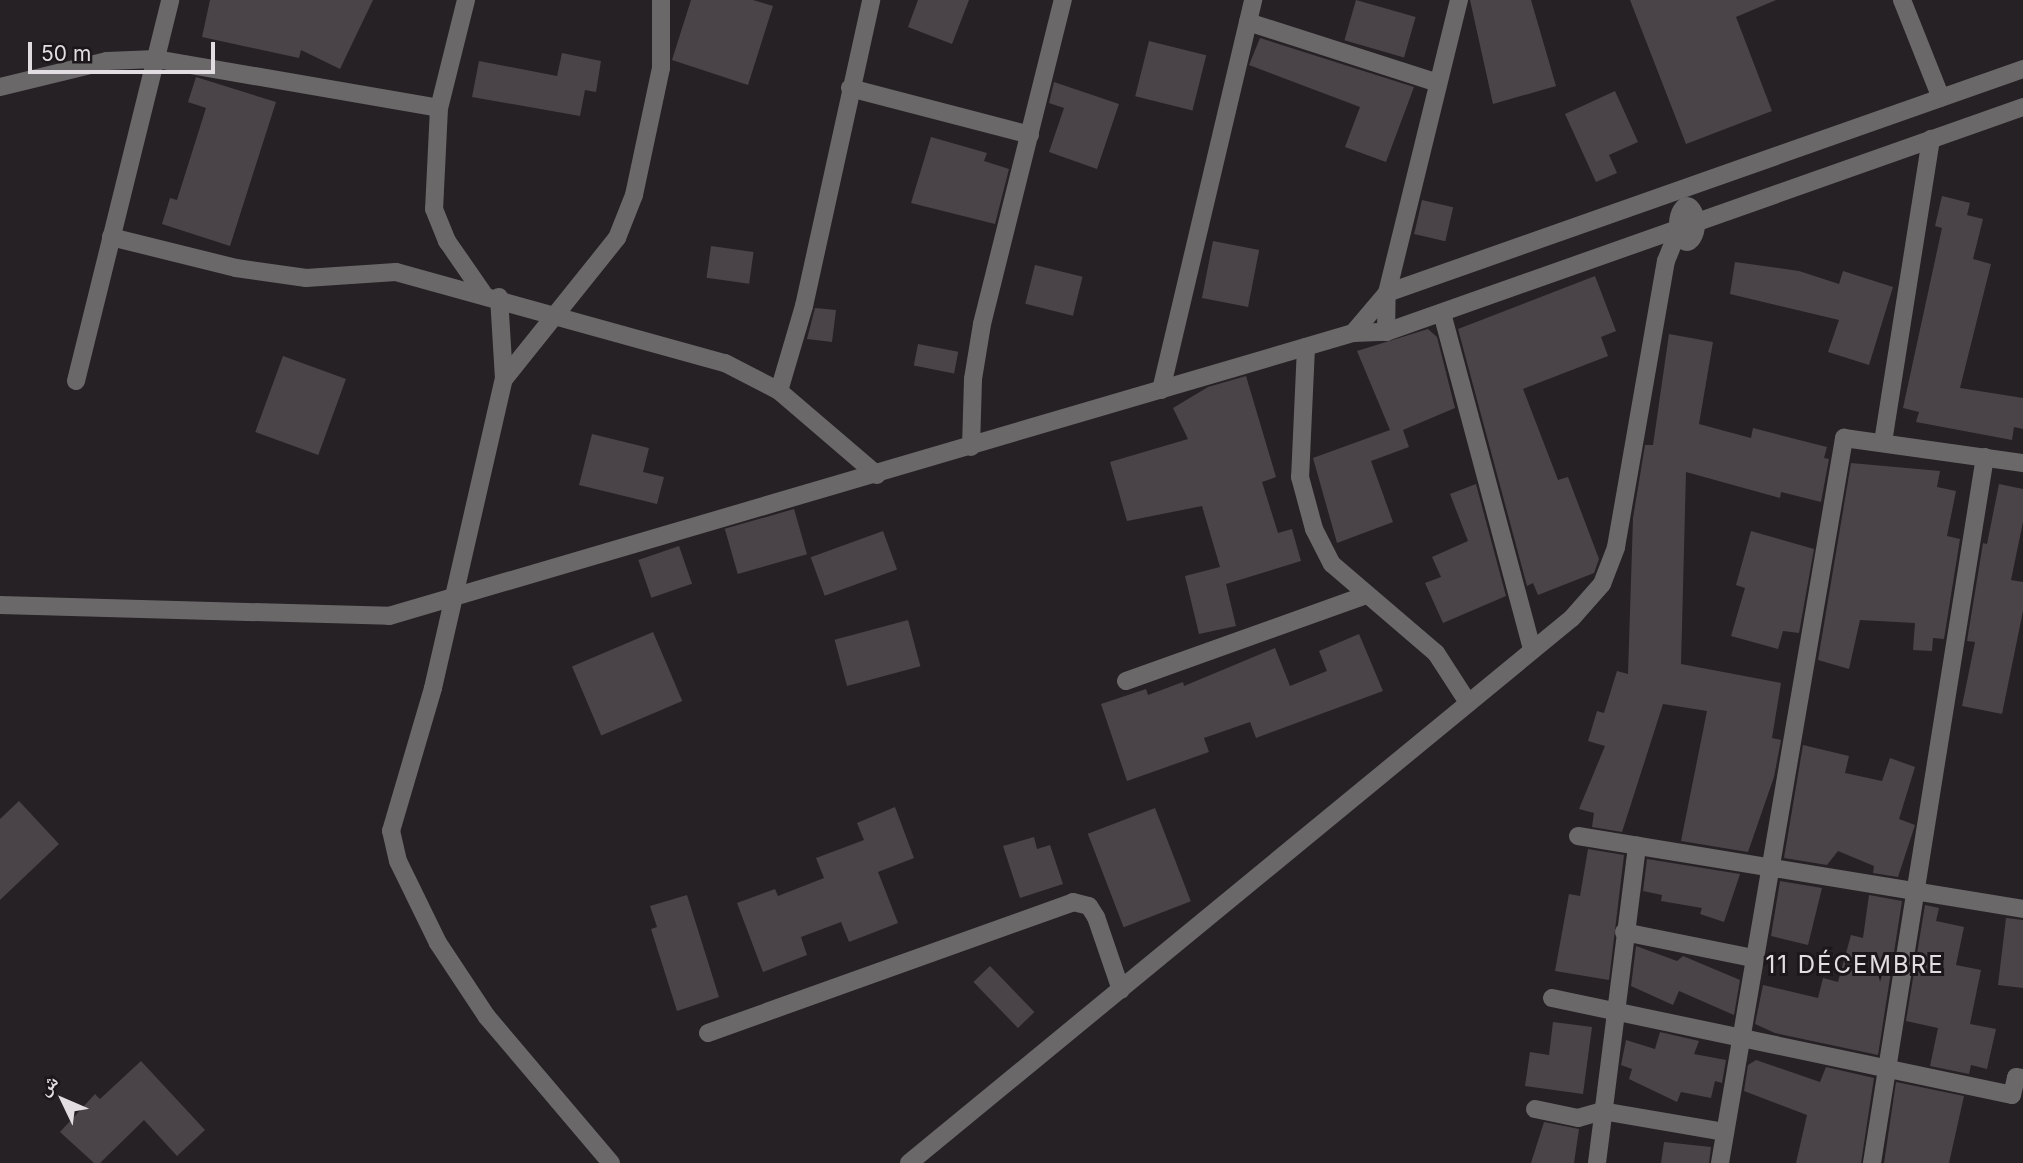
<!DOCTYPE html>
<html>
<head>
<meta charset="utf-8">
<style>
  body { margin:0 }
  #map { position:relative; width:2023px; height:1163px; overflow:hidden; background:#262124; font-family:Inter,"Noto Naskh Arabic",sans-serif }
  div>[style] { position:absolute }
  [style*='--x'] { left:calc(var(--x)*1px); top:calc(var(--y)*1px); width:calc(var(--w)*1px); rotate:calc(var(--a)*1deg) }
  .building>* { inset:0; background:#4a4448; transform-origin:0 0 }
  .minor>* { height:18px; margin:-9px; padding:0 9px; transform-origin:9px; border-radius:9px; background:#6b686a }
  .minor>.ring { margin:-9px; padding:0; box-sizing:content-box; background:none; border:18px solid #6b686a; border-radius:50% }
  span { translate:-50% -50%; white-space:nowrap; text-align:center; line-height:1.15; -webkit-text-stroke:6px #1c171a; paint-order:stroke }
  .neighbourhood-label { font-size:24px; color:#e1dde0; letter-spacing:2px }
  .north { position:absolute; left:28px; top:1065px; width:70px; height:70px; -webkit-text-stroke:5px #1c171a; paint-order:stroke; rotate:314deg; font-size:19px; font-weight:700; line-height:28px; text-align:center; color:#e1dde0 }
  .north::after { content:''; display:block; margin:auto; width:24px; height:32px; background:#e1dde0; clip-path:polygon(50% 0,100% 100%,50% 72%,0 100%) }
  .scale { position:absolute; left:28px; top:42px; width:187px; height:32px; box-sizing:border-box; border:4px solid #e1dde0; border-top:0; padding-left:9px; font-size:21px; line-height:24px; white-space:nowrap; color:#e1dde0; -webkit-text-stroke:5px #1c171a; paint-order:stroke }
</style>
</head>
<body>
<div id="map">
  <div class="building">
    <div style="clip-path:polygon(210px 0,373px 0,340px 69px,301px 50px,299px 58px,202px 37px)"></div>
    <div style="clip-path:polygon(691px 0,753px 0,773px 6px,748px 85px,672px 60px)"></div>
    <div style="clip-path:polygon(918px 0,969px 0,952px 44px,908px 27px)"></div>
    <div style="left:1356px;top:0;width:62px;height:42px;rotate:16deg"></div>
    <div style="clip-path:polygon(1470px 0,1531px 0,1556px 86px,1493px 104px)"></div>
    <div style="clip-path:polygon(1630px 0,1776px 0,1736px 17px,1772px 111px,1686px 144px)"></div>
    <div style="clip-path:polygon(1260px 38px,1414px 87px,1386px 162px,1345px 147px,1360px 107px,1249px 65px)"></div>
    <div style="left:1149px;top:41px;width:59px;height:57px;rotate:14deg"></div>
    <div style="clip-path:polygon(562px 53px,601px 61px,596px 92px,585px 90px,580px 116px,472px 97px,479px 61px,557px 76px)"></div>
    <div style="clip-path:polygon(196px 77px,276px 102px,230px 246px,162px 224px,170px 198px,177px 200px,206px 108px,188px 102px)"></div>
    <div style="clip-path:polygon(1054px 82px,1119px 104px,1097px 169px,1049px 152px,1064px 108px,1049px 103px)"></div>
    <div style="clip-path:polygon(1615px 91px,1638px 142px,1609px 155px,1617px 173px,1596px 182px,1565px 114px)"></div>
    <div style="clip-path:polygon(931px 137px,987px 153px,984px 161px,1009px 169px,995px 224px,911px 203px)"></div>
    <div style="clip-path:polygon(1942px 196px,1970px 203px,1967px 215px,1983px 219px,1973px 259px,1991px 264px,1960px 388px,2023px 398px,2023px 429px,2014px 427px,2012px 440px,1916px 422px,1919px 412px,1903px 408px,1942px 228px,1935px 226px)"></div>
    <div style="left:1422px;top:200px;width:32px;height:35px;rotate:13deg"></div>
    <div style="left:1213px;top:241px;width:47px;height:58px;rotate:11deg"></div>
    <div style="left:711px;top:246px;width:43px;height:32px;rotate:8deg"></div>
    <div style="clip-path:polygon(1735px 262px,1799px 271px,1839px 284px,1843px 271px,1893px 287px,1869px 365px,1828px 352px,1839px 320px,1730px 294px)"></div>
    <div style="left:1035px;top:265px;width:49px;height:40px;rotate:14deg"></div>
    <div style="clip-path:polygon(1595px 276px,1616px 331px,1601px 337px,1608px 356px,1523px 389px,1558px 480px,1568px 477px,1599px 559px,1594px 573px,1538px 595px,1533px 583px,1527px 586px,1458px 329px)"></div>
    <div style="clip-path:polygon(815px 308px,836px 310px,832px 342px,807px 339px)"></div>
    <div style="clip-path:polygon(1428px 329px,1437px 337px,1455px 408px,1403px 430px,1409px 447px,1371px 461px,1393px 522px,1337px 543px,1313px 458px,1390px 430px,1357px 351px)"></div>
    <div style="clip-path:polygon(1669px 334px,1713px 342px,1699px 424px,1751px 438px,1753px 428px,1807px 442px,1827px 447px,1824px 458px,1829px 459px,1821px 502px,1781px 492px,1780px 498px,1686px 472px,1681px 664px,1781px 683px,1772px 738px,1781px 740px,1774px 777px,1748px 852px,1681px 841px,1707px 711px,1663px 704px,1622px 832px,1592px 827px,1594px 813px,1579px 809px,1605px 746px,1588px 741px,1597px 711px,1604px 713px,1617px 671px,1628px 674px,1633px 518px,1645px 445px,1653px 445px)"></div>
    <div style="left:918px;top:344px;width:41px;height:22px;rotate:11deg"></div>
    <div style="left:283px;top:356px;width:67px;height:81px;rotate:20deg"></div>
    <div style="clip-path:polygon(1246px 376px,1276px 477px,1262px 482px,1278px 533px,1292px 529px,1301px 561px,1226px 584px,1236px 626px,1199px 634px,1185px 576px,1220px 567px,1202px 506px,1127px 521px,1110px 462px,1188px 439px,1173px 408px,1208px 387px)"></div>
    <div style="clip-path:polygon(592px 434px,649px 448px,643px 472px,664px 477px,657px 504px,579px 485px)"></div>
    <div style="clip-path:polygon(1851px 463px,1940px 471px,1937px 487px,1956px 491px,1947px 536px,1960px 539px,1944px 639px,1933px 638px,1932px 651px,1913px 650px,1915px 623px,1860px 620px,1849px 669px,1818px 660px)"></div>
    <div style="clip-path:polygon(1476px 484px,1506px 596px,1443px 623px,1425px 583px,1441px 577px,1432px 557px,1468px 541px,1450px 494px)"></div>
    <div style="clip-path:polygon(1999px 484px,2023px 489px,2023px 522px,2011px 580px,2023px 582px,2023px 611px,2002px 714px,1962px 706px,1975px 642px,1967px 641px,1983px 543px,1987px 544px)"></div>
    <div style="left:794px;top:509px;width:47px;height:72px;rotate:74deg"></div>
    <div style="left:883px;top:531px;width:41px;height:77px;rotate:70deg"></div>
    <div style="clip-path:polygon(1751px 531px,1814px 549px,1799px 633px,1783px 631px,1778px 649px,1731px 636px,1745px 588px,1736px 585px)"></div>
    <div style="left:679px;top:546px;width:40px;height:43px;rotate:71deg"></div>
    <div style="left:908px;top:620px;width:48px;height:76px;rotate:75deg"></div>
    <div style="left:653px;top:632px;width:75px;height:88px;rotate:67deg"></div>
    <div style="clip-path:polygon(1359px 634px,1383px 691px,1256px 738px,1250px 722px,1204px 738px,1209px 752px,1127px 781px,1101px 704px,1146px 689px,1148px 695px,1183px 682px,1184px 686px,1275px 648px,1290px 686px,1327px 671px,1319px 651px)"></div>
    <div style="clip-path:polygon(1803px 745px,1849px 756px,1845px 773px,1882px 781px,1890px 758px,1915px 767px,1899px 819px,1915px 825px,1898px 877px,1873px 873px,1874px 866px,1838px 851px,1827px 865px,1784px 858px)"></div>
    <div style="clip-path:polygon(19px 801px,59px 844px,0 900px,0 819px)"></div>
    <div style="clip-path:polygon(895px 807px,914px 858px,878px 872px,898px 923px,849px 942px,841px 922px,801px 937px,807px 955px,763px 972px,737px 903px,775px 889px,778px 896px,824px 878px,816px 858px,864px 840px,857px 823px)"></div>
    <div style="left:1155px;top:808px;width:100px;height:72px;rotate:69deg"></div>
    <div style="clip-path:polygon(1034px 837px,1037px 849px,1050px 845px,1063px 884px,1020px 898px,1003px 846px)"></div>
    <div style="clip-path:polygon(1588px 849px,1624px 855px,1609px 980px,1555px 971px,1569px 894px,1580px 896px)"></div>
    <div style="clip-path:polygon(1647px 859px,1740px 874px,1724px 922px,1700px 914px,1702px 908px,1661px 901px,1662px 895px,1643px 891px)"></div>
    <div style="clip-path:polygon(1780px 881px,1822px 888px,1808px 945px,1771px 936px)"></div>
    <div style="clip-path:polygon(687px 895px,719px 997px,677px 1011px,651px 929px,657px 927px,650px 906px)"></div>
    <div style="clip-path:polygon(1869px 895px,1902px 901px,1878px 1055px,1775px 1033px,1755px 1024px,1763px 985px,1818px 998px,1823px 978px,1838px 982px,1851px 935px,1863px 938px)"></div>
    <div style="clip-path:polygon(1925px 905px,1939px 908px,1936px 921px,1964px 927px,1956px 965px,1981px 970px,1970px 1024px,1996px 1029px,1987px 1069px,1971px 1065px,1969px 1074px,1930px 1066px,1938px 1028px,1906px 1021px)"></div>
    <div style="clip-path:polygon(2006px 918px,2023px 920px,2023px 988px,1998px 985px)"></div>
    <div style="clip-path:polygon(1636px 946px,1677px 961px,1683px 956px,1740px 980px,1734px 1015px,1679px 991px,1673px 1005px,1631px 986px)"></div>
    <div style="left:990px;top:966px;width:64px;height:23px;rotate:46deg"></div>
    <div style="clip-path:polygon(1553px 1022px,1592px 1027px,1583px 1094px,1525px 1086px,1530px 1052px,1549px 1055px)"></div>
    <div style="clip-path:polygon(1660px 1032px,1699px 1041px,1694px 1054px,1726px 1060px,1722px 1083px,1715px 1081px,1711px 1098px,1681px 1092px,1677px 1102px,1629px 1079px,1632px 1069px,1621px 1065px,1626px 1040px,1655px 1049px)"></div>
    <div style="clip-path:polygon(1756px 1060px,1820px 1082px,1826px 1067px,1874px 1078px,1861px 1163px,1796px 1163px,1807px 1115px,1744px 1091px,1748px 1065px)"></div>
    <div style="clip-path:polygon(141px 1061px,205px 1130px,177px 1156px,144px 1120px,100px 1163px,94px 1163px,60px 1132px,95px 1094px,100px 1099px)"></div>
    <div style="clip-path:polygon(1896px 1082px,1964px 1096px,1949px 1163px,1884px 1163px)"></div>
    <div style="clip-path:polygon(1544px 1122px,1579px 1129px,1574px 1163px,1531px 1163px)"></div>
    <div style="clip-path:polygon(1664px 1142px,1711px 1147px,1709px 1163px,1661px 1163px)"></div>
  </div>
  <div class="minor">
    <div style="--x:466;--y:0;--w:111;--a:104"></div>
    <div style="--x:439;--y:108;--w:101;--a:92.8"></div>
    <div style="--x:434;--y:209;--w:35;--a:68"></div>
    <div style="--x:447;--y:241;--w:63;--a:55.3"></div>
    <div style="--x:1902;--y:0;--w:105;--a:68.3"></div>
    <div style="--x:1248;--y:22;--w:196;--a:17.8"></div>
    <div style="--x:0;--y:87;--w:110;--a:-13.7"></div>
    <div style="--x:107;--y:61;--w:49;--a:-2.3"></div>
    <div style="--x:156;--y:59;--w:287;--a:9.8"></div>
    <div style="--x:850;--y:88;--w:186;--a:14.6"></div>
    <div class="ring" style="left:1678px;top:206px;width:-6px;height:-6px"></div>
    <div style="--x:111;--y:237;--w:129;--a:13.9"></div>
    <div style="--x:236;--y:268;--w:71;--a:8.1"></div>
    <div style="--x:306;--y:278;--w:90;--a:-3.8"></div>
    <div style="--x:396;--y:272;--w:341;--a:15.5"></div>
    <div style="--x:725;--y:363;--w:61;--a:27.4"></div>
    <div style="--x:779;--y:391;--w:129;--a:40.6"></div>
    <div style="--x:499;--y:297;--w:82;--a:86.5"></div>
    <div style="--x:1442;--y:313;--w:349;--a:75"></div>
    <div style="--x:1386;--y:332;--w:39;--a:-89"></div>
    <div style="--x:1387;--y:293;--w:302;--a:-76.2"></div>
    <div style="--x:1353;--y:333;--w:52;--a:-49.6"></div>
    <div style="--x:1387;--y:293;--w:674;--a:-19.4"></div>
    <div style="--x:1306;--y:347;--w:130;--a:92.6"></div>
    <div style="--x:1300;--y:477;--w:54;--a:74.9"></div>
    <div style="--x:1314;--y:529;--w:39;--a:63"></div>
    <div style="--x:1332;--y:564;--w:137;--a:40.6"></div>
    <div style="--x:1436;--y:653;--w:57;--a:57.1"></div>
    <div style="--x:76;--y:381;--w:392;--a:-76.1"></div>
    <div style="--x:1161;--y:390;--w:401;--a:-76.7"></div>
    <div style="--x:779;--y:391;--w:89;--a:-73.6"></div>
    <div style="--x:804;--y:306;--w:313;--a:-77.6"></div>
    <div style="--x:1883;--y:442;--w:307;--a:-81"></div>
    <div style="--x:971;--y:447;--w:68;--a:-88.3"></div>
    <div style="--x:973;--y:379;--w:56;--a:-80.7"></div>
    <div style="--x:982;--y:324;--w:334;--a:-76"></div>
    <div style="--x:0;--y:605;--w:389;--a:1.6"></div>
    <div style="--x:389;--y:616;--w:1005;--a:-16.36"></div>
    <div style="--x:1353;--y:333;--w:33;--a:-2"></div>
    <div style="--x:1386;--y:332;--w:676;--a:-19.45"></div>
    <div style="--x:1126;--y:681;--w:253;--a:-19.7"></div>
    <div style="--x:1578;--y:836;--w:451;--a:9.3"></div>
    <div style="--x:1624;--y:932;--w:132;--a:11.4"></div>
    <div style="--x:1552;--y:998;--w:470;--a:11.9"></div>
    <div style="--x:2012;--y:1095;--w:18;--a:-77"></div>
    <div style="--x:2016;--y:1077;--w:7;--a:8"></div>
    <div style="--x:708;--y:1033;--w:388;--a:-19.7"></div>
    <div style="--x:1073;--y:902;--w:16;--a:14"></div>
    <div style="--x:1089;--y:906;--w:13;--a:58"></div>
    <div style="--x:1096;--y:917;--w:77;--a:71.1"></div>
    <div style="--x:1535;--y:1109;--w:44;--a:11.8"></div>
    <div style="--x:1578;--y:1118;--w:25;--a:-16"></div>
    <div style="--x:1602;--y:1111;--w:125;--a:9.7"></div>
    <div style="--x:611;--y:1163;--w:192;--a:-130.3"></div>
    <div style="--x:487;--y:1017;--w:89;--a:-123.5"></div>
    <div style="--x:438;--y:943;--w:91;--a:-116"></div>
    <div style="--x:398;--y:861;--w:31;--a:-103"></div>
    <div style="--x:391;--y:831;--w:149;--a:-73.6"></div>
    <div style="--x:433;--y:688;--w:317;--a:-77.1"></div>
    <div style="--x:504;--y:379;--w:181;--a:-51.3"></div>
    <div style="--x:617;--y:238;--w:46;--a:-68.4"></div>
    <div style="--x:634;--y:195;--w:130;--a:-78"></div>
    <div style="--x:661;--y:68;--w:68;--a:-90"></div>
    <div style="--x:909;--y:1163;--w:858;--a:-39.42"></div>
    <div style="--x:1572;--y:618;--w:45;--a:-48.6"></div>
    <div style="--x:1602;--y:584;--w:40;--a:-69"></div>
    <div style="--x:1616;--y:547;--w:290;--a:-80.1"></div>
    <div style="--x:1666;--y:261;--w:35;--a:-68"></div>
    <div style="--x:1597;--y:1163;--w:320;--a:-82.8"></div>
    <div style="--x:1720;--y:1163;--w:736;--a:-80.29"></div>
    <div style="--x:1844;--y:438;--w:181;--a:8"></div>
    <div style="--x:1872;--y:1163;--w:715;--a:-80.91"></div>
  </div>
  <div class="neighbourhood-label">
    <span style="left:1855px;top:965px">11 DÉCEMBRE</span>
  </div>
  <div class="north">ش</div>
  <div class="scale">50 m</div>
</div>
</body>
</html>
